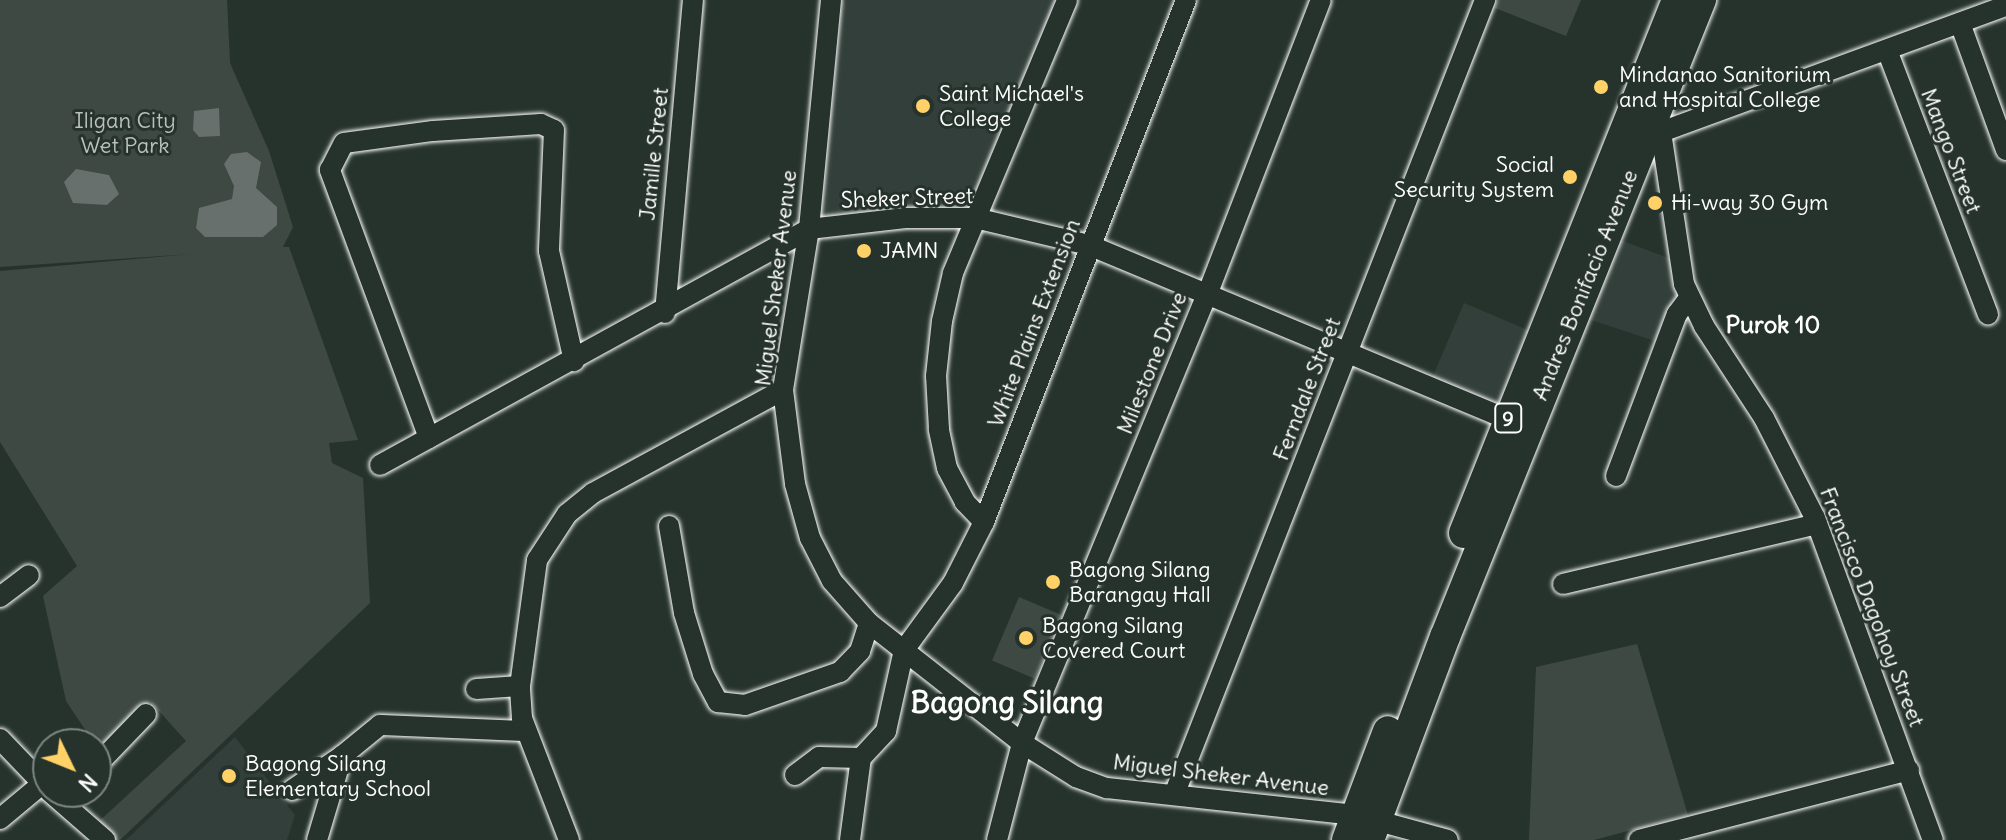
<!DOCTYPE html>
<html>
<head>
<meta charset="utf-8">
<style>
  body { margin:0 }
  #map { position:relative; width:2006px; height:840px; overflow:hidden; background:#26332d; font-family:Delius,sans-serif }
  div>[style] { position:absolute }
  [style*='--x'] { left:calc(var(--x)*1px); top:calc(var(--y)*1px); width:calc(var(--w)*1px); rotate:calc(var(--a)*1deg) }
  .built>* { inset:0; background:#333f3a; transform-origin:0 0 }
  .green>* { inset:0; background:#3e4944; transform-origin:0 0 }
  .water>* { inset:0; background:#67706c }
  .roads { filter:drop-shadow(0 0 2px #fff) drop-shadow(0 0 2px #fff) }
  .minor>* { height:20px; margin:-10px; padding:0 10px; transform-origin:10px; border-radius:10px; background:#26332d }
  .highway>* { height:30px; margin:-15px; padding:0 15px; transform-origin:15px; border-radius:15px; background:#26332d }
  .dots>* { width:22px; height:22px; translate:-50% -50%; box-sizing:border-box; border:4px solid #26332d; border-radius:50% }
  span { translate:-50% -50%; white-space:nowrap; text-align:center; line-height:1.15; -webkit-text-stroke:6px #26332d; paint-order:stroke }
  .shield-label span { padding:2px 6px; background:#26332d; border:2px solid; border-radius:6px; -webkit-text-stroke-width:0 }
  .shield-label { font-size:20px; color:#fff; font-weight:700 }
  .poi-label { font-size:22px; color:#fff }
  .left { translate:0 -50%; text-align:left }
  .right { translate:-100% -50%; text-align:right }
  .park-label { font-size:22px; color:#bbbfbe }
  .street-label { font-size:22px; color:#fff }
  .neighbourhood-label { font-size:24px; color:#fff; font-weight:700 }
  .district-label { font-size:30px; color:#fff; font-weight:700 }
  .north { position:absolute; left:32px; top:728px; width:80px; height:80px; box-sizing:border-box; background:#26332d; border:2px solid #7d8581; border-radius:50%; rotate:133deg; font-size:22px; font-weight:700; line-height:32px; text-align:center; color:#fff }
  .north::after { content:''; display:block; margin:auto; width:28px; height:36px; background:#ffd166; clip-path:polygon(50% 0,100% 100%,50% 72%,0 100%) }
</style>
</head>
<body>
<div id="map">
  <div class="built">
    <div style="clip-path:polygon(843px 0,1058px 0,970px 212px,820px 219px)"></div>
    <div style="clip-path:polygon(1615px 238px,1671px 259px,1682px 295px,1664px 344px,1585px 318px)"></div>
    <div style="left:1464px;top:303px;width:75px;height:85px;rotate:23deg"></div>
    <div style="clip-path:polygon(235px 737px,295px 815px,287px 840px,126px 840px)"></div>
  </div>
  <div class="green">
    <div style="clip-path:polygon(0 0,227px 0,230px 63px,269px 151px,293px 227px,283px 247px,289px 247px,358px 440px,329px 443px,332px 463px,363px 478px,370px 603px,120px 840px,109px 840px,94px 826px,186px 741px,150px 701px,100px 752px,66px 701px,43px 596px,77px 566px,0 442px,0 271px,191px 254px,0 267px)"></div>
    <div style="clip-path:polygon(1498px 0,1581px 0,1566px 36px,1495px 8px)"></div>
    <div style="left:1019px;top:597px;width:46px;height:69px;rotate:23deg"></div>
    <div style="clip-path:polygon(1637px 644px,1688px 815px,1594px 840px,1529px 840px,1536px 667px)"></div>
  </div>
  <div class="water">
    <div style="clip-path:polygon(219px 108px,220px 136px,199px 137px,193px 130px,194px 111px)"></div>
    <div style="clip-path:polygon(247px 152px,261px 162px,256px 188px,277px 207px,277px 225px,263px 237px,205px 237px,196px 228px,199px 208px,232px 199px,234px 186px,224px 164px,231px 154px)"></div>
    <div style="clip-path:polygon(76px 169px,109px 175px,119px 194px,107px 205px,73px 203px,64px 182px)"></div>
  </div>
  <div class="roads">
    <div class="minor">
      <div style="--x:831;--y:0;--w:230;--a:95.5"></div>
      <div style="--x:809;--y:229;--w:163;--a:99.2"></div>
      <div style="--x:783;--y:390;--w:95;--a:82.7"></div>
      <div style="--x:795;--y:484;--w:56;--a:74.5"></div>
      <div style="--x:810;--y:538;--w:48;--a:62.9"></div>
      <div style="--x:832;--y:581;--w:56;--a:48.6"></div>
      <div style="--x:869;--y:623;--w:194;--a:38.1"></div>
      <div style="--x:1022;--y:743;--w:64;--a:32.2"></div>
      <div style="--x:1076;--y:777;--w:33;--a:20"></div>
      <div style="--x:1107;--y:788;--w:250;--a:6.2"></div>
      <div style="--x:1356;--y:815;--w:95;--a:15.2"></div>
      <div style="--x:1960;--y:23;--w:135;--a:70.1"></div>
      <div style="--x:1887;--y:50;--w:283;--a:69.1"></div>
      <div style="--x:1650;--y:126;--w:13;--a:29"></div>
      <div style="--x:1661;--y:132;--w:367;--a:-20.1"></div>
      <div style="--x:1661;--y:132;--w:154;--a:81.4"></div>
      <div style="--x:1684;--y:284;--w:47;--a:64.5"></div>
      <div style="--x:1704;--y:326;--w:110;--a:56.9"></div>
      <div style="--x:1764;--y:418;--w:112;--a:63"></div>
      <div style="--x:1815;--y:518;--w:343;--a:69.9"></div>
      <div style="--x:665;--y:313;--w:314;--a:-84.9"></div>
      <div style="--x:429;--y:438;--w:286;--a:-110.3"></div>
      <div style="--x:330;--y:170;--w:30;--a:-63"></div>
      <div style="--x:344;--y:143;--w:90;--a:-7.7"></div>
      <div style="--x:433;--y:131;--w:108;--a:-3.7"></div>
      <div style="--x:541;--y:124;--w:14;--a:25"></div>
      <div style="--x:554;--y:130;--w:121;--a:92.4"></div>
      <div style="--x:549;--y:251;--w:113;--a:77.2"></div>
      <div style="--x:380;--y:465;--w:490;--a:-28.8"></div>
      <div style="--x:809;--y:229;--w:97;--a:-6.5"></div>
      <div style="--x:905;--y:218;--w:70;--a:0"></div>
      <div style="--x:975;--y:218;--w:117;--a:13.3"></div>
      <div style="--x:1089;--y:245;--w:453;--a:22.6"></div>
      <div style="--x:1616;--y:476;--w:173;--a:-69.4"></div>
      <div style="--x:1677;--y:314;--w:21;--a:-53"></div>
      <div style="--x:984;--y:522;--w:28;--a:-134"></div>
      <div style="--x:965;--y:502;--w:38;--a:-118"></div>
      <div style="--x:947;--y:468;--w:40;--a:-102"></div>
      <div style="--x:939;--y:429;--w:53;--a:-93.2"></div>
      <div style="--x:936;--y:376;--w:55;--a:-83.8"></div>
      <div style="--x:942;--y:321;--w:49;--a:-77.1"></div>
      <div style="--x:953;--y:273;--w:296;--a:-67.3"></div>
      <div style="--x:669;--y:526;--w:88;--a:80.2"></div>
      <div style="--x:684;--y:613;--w:64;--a:72.7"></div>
      <div style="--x:703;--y:674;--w:32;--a:62"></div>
      <div style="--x:718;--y:702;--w:27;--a:6"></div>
      <div style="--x:745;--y:705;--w:101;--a:-19.2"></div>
      <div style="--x:840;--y:672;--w:29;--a:-46"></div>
      <div style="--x:860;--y:651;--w:29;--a:-72"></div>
      <div style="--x:1563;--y:584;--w:261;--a:-13.3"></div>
      <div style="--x:0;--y:597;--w:36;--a:-37"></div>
      <div style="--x:476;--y:689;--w:44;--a:-3.9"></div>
      <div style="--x:0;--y:739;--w:69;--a:46.2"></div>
      <div style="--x:96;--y:766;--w:72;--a:-46.1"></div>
      <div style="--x:795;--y:775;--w:30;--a:-37"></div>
      <div style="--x:819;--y:757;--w:42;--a:1.4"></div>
      <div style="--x:861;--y:758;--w:37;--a:-47"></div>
      <div style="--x:886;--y:731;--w:83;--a:-77.5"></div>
      <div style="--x:904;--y:650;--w:83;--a:-53.8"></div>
      <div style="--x:953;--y:583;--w:68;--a:-63.1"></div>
      <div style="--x:984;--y:522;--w:560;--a:-68.84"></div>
      <div style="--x:292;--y:790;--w:60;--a:-34.2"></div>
      <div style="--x:50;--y:792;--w:73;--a:41.1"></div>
      <div style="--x:1174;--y:795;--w:854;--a:-68.63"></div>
      <div style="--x:0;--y:819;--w:55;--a:-39.8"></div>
      <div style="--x:317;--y:840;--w:88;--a:-73.4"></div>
      <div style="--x:342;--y:756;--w:49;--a:-39.2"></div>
      <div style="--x:380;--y:725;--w:145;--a:2.4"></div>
      <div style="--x:569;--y:840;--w:131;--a:-111.1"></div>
      <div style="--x:522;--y:718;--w:32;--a:-94"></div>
      <div style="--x:520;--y:686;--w:127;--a:-82.3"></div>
      <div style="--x:537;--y:560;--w:55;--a:-56.9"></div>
      <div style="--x:567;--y:514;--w:33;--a:-39"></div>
      <div style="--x:593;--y:493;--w:216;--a:-28.5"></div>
      <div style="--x:850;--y:840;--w:83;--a:-82.4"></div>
      <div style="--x:997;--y:840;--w:100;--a:-75.5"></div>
      <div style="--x:1022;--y:743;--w:485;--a:-67.6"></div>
      <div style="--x:1207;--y:295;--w:316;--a:-68.9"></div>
      <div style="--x:1639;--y:840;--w:279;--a:-14.5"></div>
    </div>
    <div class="highway">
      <div style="--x:1464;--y:533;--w:574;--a:-68.22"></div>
      <div style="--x:1347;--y:840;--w:116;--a:-69.4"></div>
      <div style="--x:1369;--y:840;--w:217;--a:-69.5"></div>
      <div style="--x:1445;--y:637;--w:687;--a:-68.11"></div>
    </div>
  </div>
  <div class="dots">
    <div style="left:1601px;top:87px;background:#ffd166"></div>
    <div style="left:923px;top:106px;background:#ffd166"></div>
    <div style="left:1570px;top:177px;background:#ffd166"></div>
    <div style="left:1655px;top:203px;background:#ffd166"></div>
    <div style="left:864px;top:251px;background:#ffd166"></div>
    <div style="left:1053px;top:582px;background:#ffd166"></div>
    <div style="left:1026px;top:638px;background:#ffd166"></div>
    <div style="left:229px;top:776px;background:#ffd166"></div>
  </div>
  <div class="shield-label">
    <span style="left:1508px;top:418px">9</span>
  </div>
  <div class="poi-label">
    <span class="left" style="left:1619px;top:87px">Mindanao Sanitorium<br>and Hospital College</span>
    <span class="left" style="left:939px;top:106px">Saint Michael's<br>College</span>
    <span class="right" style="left:1554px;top:177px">Social<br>Security System</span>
    <span class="left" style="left:1671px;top:203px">Hi-way 30 Gym</span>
    <span class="left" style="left:880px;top:251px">JAMN</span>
    <span class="left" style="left:1069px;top:582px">Bagong Silang<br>Barangay Hall</span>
    <span class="left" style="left:1042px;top:638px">Bagong Silang<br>Covered Court</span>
    <span class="left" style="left:245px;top:776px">Bagong Silang<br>Elementary School</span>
  </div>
  <div class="park-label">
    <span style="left:125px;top:133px">Iligan City<br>Wet Park</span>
  </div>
  <div class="street-label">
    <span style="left:1951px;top:151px;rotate:69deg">Mango Street</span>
    <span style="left:654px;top:154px;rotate:-84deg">Jamille Street</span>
    <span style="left:907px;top:198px;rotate:-2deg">Sheker Street</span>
    <span style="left:776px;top:278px;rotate:-83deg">Miguel Sheker Avenue</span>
    <span style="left:1585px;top:285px;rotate:-68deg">Andres Bonifacio Avenue</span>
    <span style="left:1034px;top:323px;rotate:-69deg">White Plains Extension</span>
    <span style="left:1152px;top:363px;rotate:-68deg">Milestone Drive</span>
    <span style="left:1307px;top:389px;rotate:-69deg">Ferndale Street</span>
    <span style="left:1872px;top:607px;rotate:69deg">Francisco Dagohoy Street</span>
    <span style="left:1221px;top:775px;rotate:7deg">Miguel Sheker Avenue</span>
  </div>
  <div class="neighbourhood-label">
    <span style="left:1773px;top:325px">Purok 10</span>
  </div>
  <div class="district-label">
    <span style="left:1007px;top:702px">Bagong Silang</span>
  </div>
  <div class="north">N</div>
</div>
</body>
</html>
